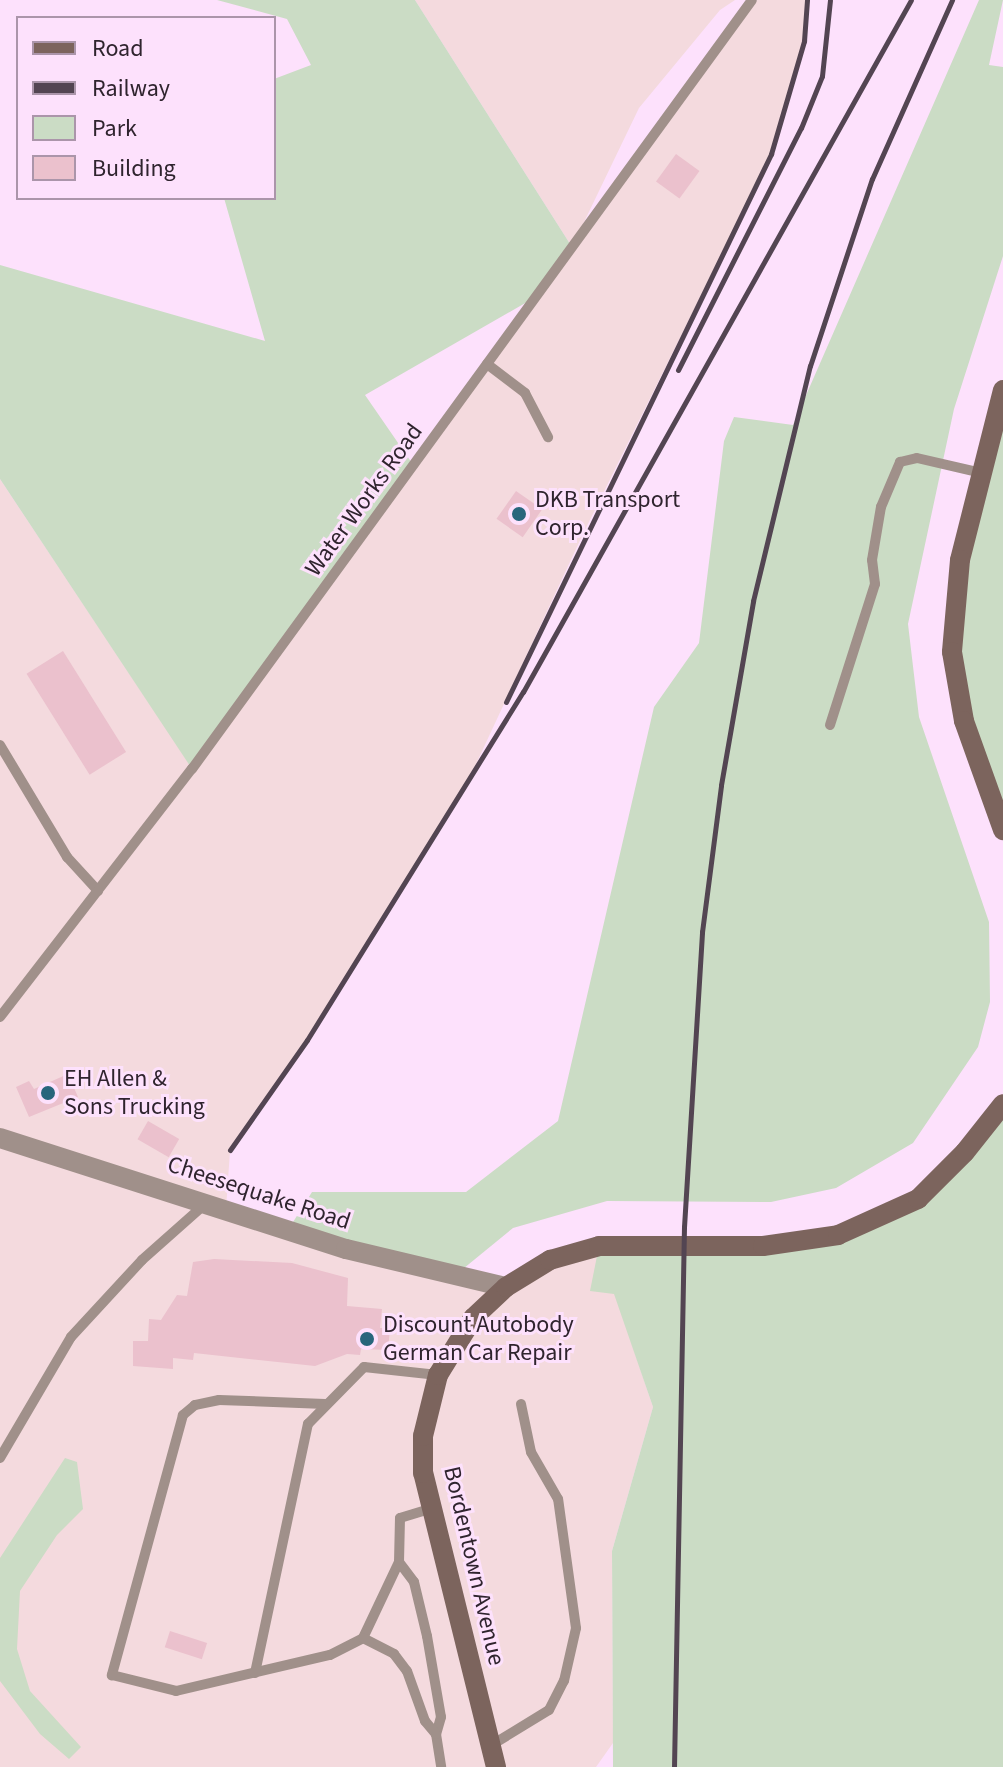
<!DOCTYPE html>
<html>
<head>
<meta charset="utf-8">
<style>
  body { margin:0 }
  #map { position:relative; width:1003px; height:1767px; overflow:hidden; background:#fde1fc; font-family:"Source Sans 3",sans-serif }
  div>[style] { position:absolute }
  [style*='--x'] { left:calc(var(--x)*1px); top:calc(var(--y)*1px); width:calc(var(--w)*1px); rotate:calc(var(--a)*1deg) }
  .industrial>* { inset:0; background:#f4dade }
  .green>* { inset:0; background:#cbdcc5 }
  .building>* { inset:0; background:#ebc1cd; transform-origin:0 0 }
  .lane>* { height:10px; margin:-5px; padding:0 5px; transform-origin:5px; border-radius:5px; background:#a0908a }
  .street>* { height:20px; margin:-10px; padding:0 10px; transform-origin:10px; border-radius:10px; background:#a0908a }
  .secondary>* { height:20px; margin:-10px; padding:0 10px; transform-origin:10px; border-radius:10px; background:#7c645d }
  .rail>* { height:5px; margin:-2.5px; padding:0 2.5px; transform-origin:2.5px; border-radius:2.5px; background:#534552 }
  .dots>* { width:22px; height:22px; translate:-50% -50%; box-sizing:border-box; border:4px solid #fde1fc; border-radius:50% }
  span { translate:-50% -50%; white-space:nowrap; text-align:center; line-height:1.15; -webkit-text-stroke:6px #fde1fc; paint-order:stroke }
  .street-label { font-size:24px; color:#2f242e }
  .poi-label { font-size:24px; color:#2f242e }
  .left { translate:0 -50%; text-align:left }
  .legend { position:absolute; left:16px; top:16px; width:260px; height:184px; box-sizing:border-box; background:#fde1fc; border:2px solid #ab95aa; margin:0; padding:10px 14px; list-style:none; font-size:24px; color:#2f242e }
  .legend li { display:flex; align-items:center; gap:16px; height:40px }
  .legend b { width:40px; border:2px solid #ab95aa }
</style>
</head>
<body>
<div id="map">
  <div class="industrial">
    <div style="clip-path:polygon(415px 0,735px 0,720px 10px,639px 108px,572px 247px)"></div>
    <div style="clip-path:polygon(757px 0,807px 0,804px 41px,771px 154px,583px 534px,470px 777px,307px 1040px,230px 1151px,226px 1209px,506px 1287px,599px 1246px,653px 1407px,612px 1551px,613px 1743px,596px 1767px,0 1767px,0 479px,192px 768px)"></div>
  </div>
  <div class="green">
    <div style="clip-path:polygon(217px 0,415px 0,572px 247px,534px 298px,365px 395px,414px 466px,192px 769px,0 479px,0 265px,265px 341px,224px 198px,274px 198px,274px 79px,311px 65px,287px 19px)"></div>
    <div style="clip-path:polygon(979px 0,1003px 0,989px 65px,1003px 67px,1003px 256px,954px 409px,908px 624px,919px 717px,989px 922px,990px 1002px,978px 1047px,913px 1143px,836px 1188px,771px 1202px,607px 1201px,513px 1228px,458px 1273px,288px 1230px,312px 1192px,466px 1192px,558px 1121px,654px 707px,699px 643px,724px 441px,734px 417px,793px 425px)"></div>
    <div style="clip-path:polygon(1003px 390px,1003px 830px,952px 652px)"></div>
    <div style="clip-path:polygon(1003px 1104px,1003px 1767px,613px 1767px,612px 1551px,653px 1407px,614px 1294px,590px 1291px,599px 1246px,838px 1235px,918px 1199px)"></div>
    <div style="clip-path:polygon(65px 1458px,77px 1462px,83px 1509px,57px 1535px,20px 1591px,17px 1649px,30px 1691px,81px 1747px,69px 1759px,40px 1734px,0 1681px,0 1558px)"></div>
  </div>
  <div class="building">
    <div style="left:676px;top:154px;width:29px;height:34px;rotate:36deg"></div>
    <div style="left:516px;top:491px;width:32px;height:34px;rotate:35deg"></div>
    <div style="left:63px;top:651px;width:119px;height:43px;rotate:58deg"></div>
    <div style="clip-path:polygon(68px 1074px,78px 1097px,29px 1117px,16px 1087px,29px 1081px,34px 1089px)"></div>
    <div style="left:148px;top:1121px;width:36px;height:21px;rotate:30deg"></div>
    <div style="clip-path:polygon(214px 1259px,292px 1263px,348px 1278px,347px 1306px,382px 1309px,380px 1328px,390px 1328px,388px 1350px,361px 1349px,360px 1355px,347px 1354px,315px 1366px,194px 1353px,193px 1360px,173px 1358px,173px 1369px,133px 1366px,133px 1341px,148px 1341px,149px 1319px,161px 1320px,177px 1295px,187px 1296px,193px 1262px)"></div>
    <div style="left:170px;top:1631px;width:39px;height:17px;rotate:18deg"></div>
  </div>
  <div class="lane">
    <div style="--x:487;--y:364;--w:48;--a:37.3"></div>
    <div style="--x:525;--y:393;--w:50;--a:62.4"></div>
    <div style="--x:830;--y:725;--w:148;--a:-72.3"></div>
    <div style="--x:875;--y:584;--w:24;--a:-97"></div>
    <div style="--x:872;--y:560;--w:54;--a:-80.4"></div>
    <div style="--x:881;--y:507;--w:49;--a:-67.1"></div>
    <div style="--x:900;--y:462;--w:17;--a:-13"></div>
    <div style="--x:917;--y:458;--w:67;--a:13"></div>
    <div style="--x:0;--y:745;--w:131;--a:59.1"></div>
    <div style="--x:67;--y:857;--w:46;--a:47.6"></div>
    <div style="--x:0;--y:1017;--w:314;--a:-52.3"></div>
    <div style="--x:192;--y:769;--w:951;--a:-53.94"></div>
    <div style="--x:325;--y:1404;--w:106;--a:-177.8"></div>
    <div style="--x:219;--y:1400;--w:25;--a:168"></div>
    <div style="--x:195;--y:1405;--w:16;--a:140"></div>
    <div style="--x:183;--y:1415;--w:270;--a:105.3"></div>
    <div style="--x:112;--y:1675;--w:66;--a:14"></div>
    <div style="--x:176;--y:1691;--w:158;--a:-13.2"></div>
    <div style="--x:330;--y:1655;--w:37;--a:-27"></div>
    <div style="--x:363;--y:1638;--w:84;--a:-64.7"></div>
    <div style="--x:399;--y:1562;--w:44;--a:-88.7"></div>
    <div style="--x:400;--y:1518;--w:30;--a:-17"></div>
    <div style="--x:0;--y:1458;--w:140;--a:-59.6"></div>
    <div style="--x:71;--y:1337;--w:105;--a:-47.3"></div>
    <div style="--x:142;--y:1260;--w:84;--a:-41.6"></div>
    <div style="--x:399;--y:1562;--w:25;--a:53"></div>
    <div style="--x:414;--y:1582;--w:56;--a:76.5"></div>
    <div style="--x:427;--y:1636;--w:82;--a:80.2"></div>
    <div style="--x:441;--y:1717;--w:18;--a:106"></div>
    <div style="--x:436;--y:1734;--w:33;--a:81"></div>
    <div style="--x:363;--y:1638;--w:35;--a:27"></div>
    <div style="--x:394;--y:1654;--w:21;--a:53"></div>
    <div style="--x:407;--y:1671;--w:53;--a:70.2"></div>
    <div style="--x:425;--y:1721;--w:17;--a:50"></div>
    <div style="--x:255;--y:1673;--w:255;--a:-78"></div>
    <div style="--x:308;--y:1424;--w:80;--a:-45.5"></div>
    <div style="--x:364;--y:1367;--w:74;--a:6.2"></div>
    <div style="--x:490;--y:1746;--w:69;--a:-31.4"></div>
    <div style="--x:549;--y:1710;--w:33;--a:-63"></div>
    <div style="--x:564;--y:1681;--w:54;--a:-77.2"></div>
    <div style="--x:576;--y:1628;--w:130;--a:-97.9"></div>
    <div style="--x:558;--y:1499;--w:54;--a:-119.9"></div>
    <div style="--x:531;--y:1452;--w:49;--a:-101.8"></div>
  </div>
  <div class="street">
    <div style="--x:0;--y:1138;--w:363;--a:17.8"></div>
    <div style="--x:346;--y:1249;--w:164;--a:13.4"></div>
  </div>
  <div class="secondary">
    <div style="--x:1003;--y:390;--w:175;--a:104.2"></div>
    <div style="--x:960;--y:560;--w:92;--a:95"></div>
    <div style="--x:952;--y:652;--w:70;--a:80.1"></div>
    <div style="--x:964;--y:721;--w:116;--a:70.3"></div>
    <div style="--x:496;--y:1767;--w:303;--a:-103.9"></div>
    <div style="--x:423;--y:1473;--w:37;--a:-90"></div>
    <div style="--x:423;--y:1436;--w:63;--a:-76.2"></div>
    <div style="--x:438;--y:1375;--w:67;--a:-58.4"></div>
    <div style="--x:473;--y:1318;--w:45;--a:-43.2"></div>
    <div style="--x:506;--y:1287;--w:52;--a:-31.5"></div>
    <div style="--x:550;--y:1260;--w:51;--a:-15.9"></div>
    <div style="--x:599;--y:1246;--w:164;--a:0"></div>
    <div style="--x:763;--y:1246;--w:76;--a:-8.3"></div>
    <div style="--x:838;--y:1235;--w:88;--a:-24.2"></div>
    <div style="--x:918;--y:1199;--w:66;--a:-45"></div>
    <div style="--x:965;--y:1152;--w:61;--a:-51.6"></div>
  </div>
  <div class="rail">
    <div style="--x:678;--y:370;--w:271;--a:-63.1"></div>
    <div style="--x:801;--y:128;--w:56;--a:-68"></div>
    <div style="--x:822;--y:76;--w:76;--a:-84"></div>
    <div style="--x:506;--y:702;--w:609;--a:-64.19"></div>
    <div style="--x:771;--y:154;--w:118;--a:-73.7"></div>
    <div style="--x:804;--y:41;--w:41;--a:-85.8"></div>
    <div style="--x:230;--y:1150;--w:134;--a:-55"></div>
    <div style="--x:307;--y:1040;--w:410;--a:-58.2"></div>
    <div style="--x:523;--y:692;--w:793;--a:-60.72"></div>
    <div style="--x:674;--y:1767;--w:540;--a:-88.94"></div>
    <div style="--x:684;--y:1227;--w:296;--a:-86.5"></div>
    <div style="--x:702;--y:932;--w:148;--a:-82.6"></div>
    <div style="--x:721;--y:785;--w:187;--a:-80.1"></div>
    <div style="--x:753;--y:601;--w:242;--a:-76.4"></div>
    <div style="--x:810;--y:366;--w:197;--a:-71.7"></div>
    <div style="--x:872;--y:179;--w:196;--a:-65.9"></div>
  </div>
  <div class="dots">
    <div style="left:519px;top:514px;background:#28667c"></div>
    <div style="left:48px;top:1093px;background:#28667c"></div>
    <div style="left:367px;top:1339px;background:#28667c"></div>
  </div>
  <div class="street-label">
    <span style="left:364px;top:500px;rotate:-54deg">Water Works Road</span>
    <span style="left:259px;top:1193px;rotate:18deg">Cheesequake Road</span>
    <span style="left:474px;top:1566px;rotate:77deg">Bordentown Avenue</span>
  </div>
  <div class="poi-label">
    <span class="left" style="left:535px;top:514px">DKB Transport<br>Corp.</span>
    <span class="left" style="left:64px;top:1093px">EH Allen &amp;<br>Sons Trucking</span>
    <span class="left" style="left:383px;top:1339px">Discount Autobody<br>German Car Repair</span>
  </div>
  <ul class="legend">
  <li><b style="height:10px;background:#7c645d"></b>Road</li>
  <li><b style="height:10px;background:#534552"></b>Railway</li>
  <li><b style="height:22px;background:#cbdcc5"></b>Park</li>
  <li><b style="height:22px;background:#ebc1cd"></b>Building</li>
  </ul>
</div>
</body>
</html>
